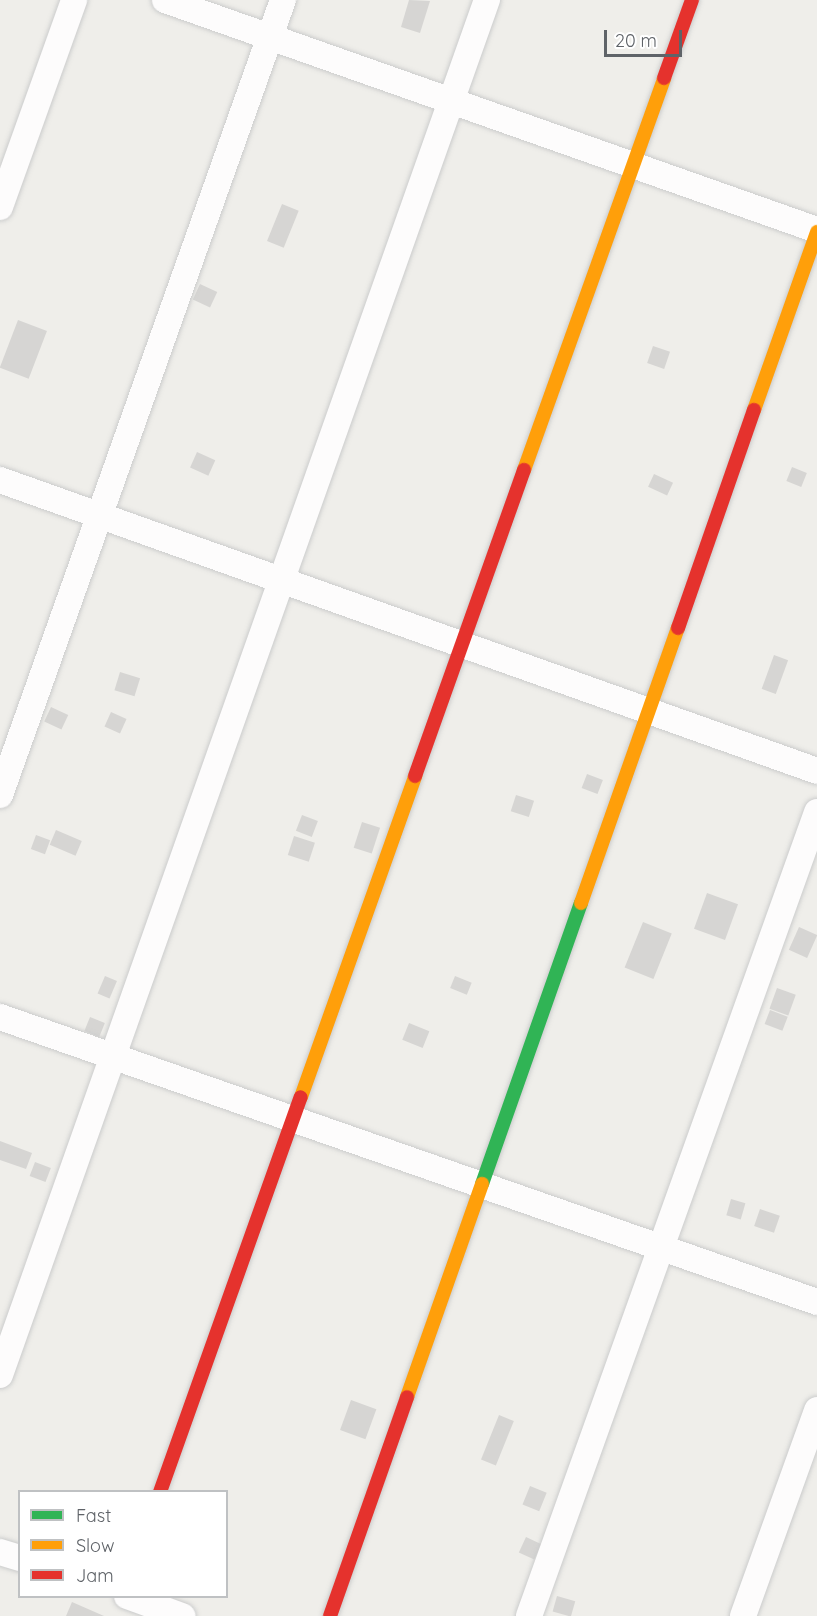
<!DOCTYPE html>
<html>
<head>
<meta charset="utf-8">
<style>
  body { margin:0 }
  #map { position:relative; width:817px; height:1616px; overflow:hidden; background:#efeeea; font-family:Quicksand,sans-serif }
  div>[style] { position:absolute }
  [style*='--x'] { left:calc(var(--x)*1px); top:calc(var(--y)*1px); width:calc(var(--w)*1px); rotate:calc(var(--a)*1deg) }
  .building>* { inset:0; background:#d6d5d3; transform-origin:0 0 }
  .roads { filter:drop-shadow(0 0 2px #cbcccc) drop-shadow(0 0 2px #cbcccc) }
  .street>* { height:26px; margin:-13px; padding:0 13px; transform-origin:13px; border-radius:13px; background:#fdfcfc }
  .fast>* { height:14px; margin:-7px; padding:0 7px; transform-origin:7px; border-radius:7px; background:#30b455 }
  .slow>* { height:14px; margin:-7px; padding:0 7px; transform-origin:7px; border-radius:7px; background:#ff9f0a }
  .jam>* { height:14px; margin:-7px; padding:0 7px; transform-origin:7px; border-radius:7px; background:#e5322d }
  span { translate:-50% -50%; white-space:nowrap; text-align:center; line-height:1.15; -webkit-text-stroke:6px #fff; paint-order:stroke }
  .legend { position:absolute; left:18px; top:1490px; width:210px; height:108px; box-sizing:border-box; background:#fff; border:2px solid #bfc1c3; margin:0; padding:8px 10px; list-style:none; font-size:18px; color:#5f6368 }
  .legend li { display:flex; align-items:center; gap:12px; height:30px }
  .legend b { width:30px; border:2px solid #bfc1c3 }
  .scale { position:absolute; left:604px; top:30px; width:78px; height:27px; box-sizing:border-box; border:3px solid #5f6368; border-top:0; padding-left:8px; font-size:18px; line-height:21px; white-space:nowrap; color:#5f6368; -webkit-text-stroke:4px #fff; paint-order:stroke }
</style>
</head>
<body>
<div id="map">
  <div class="building">
    <div style="clip-path:polygon(409px 0,430px 1px,420px 33px,401px 27px)"></div>
    <div style="left:282px;top:204px;width:18px;height:40px;rotate:22deg"></div>
    <div style="left:200px;top:284px;width:19px;height:17px;rotate:25deg"></div>
    <div style="left:18px;top:320px;width:31px;height:51px;rotate:21deg"></div>
    <div style="left:653px;top:346px;width:18px;height:18px;rotate:19deg"></div>
    <div style="left:197px;top:452px;width:20px;height:17px;rotate:24deg"></div>
    <div style="left:792px;top:467px;width:16px;height:15px;rotate:22deg"></div>
    <div style="left:654px;top:474px;width:21px;height:14px;rotate:25deg"></div>
    <div style="left:774px;top:655px;width:15px;height:36px;rotate:20deg"></div>
    <div style="left:120px;top:672px;width:21px;height:19px;rotate:17deg"></div>
    <div style="left:51px;top:707px;width:19px;height:16px;rotate:25deg"></div>
    <div style="left:111px;top:712px;width:17px;height:16px;rotate:24deg"></div>
    <div style="left:587px;top:774px;width:17px;height:15px;rotate:21deg"></div>
    <div style="left:516px;top:795px;width:19px;height:17px;rotate:18deg"></div>
    <div style="left:302px;top:815px;width:17px;height:17px;rotate:21deg"></div>
    <div style="left:362px;top:822px;width:19px;height:27px;rotate:18deg"></div>
    <div style="left:56px;top:830px;width:28px;height:16px;rotate:23deg"></div>
    <div style="left:36px;top:835px;width:15px;height:15px;rotate:20deg"></div>
    <div style="left:294px;top:836px;width:22px;height:20px;rotate:18deg"></div>
    <div style="left:707px;top:893px;width:33px;height:38px;rotate:20deg"></div>
    <div style="left:643px;top:922px;width:31px;height:49px;rotate:22deg"></div>
    <div style="left:799px;top:927px;width:20px;height:25px;rotate:24deg"></div>
    <div style="left:105px;top:976px;width:13px;height:19px;rotate:23deg"></div>
    <div style="left:455px;top:976px;width:18px;height:13px;rotate:22deg"></div>
    <div style="left:777px;top:988px;width:20px;height:22px;rotate:20deg"></div>
    <div style="left:770px;top:1010px;width:19px;height:15px;rotate:21deg"></div>
    <div style="left:90px;top:1017px;width:16px;height:15px;rotate:22deg"></div>
    <div style="left:409px;top:1023px;width:22px;height:18px;rotate:22deg"></div>
    <div style="clip-path:polygon(0 1141px,32px 1153px,26px 1169px,0 1160px)"></div>
    <div style="left:35px;top:1162px;width:17px;height:15px;rotate:21deg"></div>
    <div style="left:731px;top:1199px;width:15px;height:17px;rotate:16deg"></div>
    <div style="left:760px;top:1209px;width:21px;height:18px;rotate:19deg"></div>
    <div style="left:351px;top:1400px;width:27px;height:32px;rotate:20deg"></div>
    <div style="left:499px;top:1415px;width:16px;height:48px;rotate:22deg"></div>
    <div style="left:530px;top:1486px;width:18px;height:20px;rotate:22deg"></div>
    <div style="left:526px;top:1537px;width:17px;height:17px;rotate:25deg"></div>
    <div style="left:557px;top:1596px;width:19px;height:16px;rotate:16deg"></div>
    <div style="clip-path:polygon(72px 1602px,104px 1616px,66px 1616px)"></div>
  </div>
  <div class="roads">
    <div class="street">
      <div style="--x:165;--y:0;--w:691;--a:19.43"></div>
      <div style="--x:0;--y:207;--w:220;--a:-70.3"></div>
      <div style="--x:0;--y:480;--w:867;--a:19.6"></div>
      <div style="--x:0;--y:795;--w:844;--a:-70.41"></div>
      <div style="--x:0;--y:1017;--w:865;--a:19.23"></div>
      <div style="--x:0;--y:1375;--w:1459;--a:-70.5"></div>
      <div style="--x:0;--y:1552;--w:21;--a:17"></div>
      <div style="--x:127;--y:1596;--w:59;--a:20"></div>
      <div style="--x:529;--y:1616;--w:854;--a:-70.29"></div>
      <div style="--x:743;--y:1616;--w:219;--a:-70.2"></div>
    </div>
    <div class="fast">
      <div style="--x:482;--y:1184;--w:298;--a:-70.6"></div>
    </div>
    <div class="slow">
      <div style="--x:754;--y:410;--w:189;--a:-70.5"></div>
      <div style="--x:524;--y:470;--w:416;--a:-70.3"></div>
      <div style="--x:581;--y:903;--w:292;--a:-70.6"></div>
      <div style="--x:301;--y:1097;--w:341;--a:-70.4"></div>
      <div style="--x:407;--y:1397;--w:226;--a:-70.6"></div>
    </div>
    <div class="jam">
      <div style="--x:664;--y:78;--w:83;--a:-70.3"></div>
      <div style="--x:678;--y:628;--w:231;--a:-70.8"></div>
      <div style="--x:415;--y:776;--w:325;--a:-70.4"></div>
      <div style="--x:160;--y:1492;--w:419;--a:-70.4"></div>
      <div style="--x:330;--y:1616;--w:232;--a:-70.6"></div>
    </div>
  </div>
  <ul class="legend">
  <li><b style="height:8px;background:#30b455"></b>Fast</li>
  <li><b style="height:8px;background:#ff9f0a"></b>Slow</li>
  <li><b style="height:8px;background:#e5322d"></b>Jam</li>
  </ul>
  <div class="scale">20 m</div>
</div>
</body>
</html>
